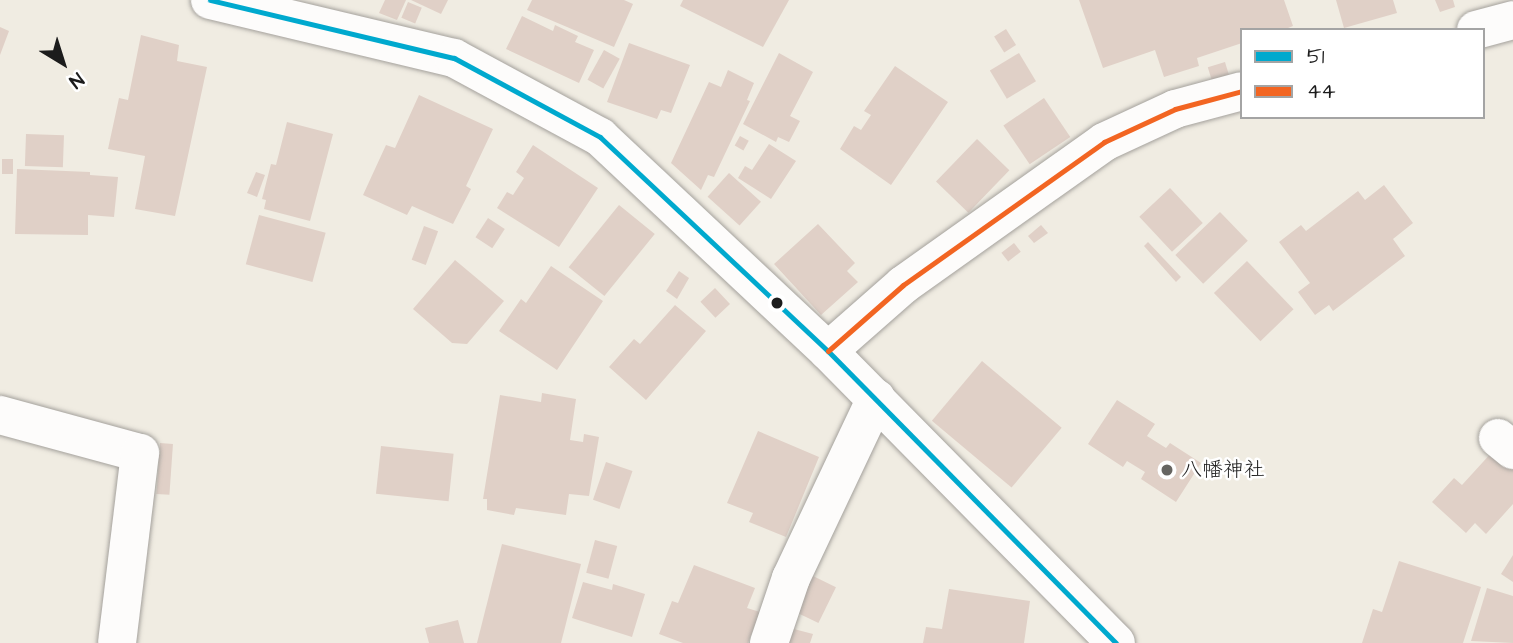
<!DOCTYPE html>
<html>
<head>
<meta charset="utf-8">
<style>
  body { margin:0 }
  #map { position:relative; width:1513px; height:643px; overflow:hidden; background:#f0ece2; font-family:"Architects Daughter","Klee One",sans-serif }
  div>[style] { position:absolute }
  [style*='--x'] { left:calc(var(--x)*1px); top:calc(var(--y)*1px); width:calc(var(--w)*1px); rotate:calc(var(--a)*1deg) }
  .building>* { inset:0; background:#e0d0c7; transform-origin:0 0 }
  .roads { filter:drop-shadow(0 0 2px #a4a19c) drop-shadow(0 0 2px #a4a19c) }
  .minor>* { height:38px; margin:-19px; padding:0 19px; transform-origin:19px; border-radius:19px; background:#fdfcfb }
  .bus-1>* { height:5px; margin:-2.5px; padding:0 2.5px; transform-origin:2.5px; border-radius:2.5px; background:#00a9ce }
  .bus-2>* { height:5px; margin:-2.5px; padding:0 2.5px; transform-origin:2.5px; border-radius:2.5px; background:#f26522 }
  .dots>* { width:19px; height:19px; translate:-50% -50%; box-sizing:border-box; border:4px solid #fff; border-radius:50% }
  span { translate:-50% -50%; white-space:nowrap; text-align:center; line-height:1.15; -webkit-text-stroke:5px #fff; paint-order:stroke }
  .poi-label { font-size:21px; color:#1c1c1c }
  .left { translate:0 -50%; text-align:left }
  .legend { position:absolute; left:1240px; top:28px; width:245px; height:91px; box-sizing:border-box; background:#fff; border:2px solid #a4a4a4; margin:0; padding:9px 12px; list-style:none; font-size:21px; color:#1c1c1c }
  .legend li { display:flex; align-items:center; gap:14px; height:35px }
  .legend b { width:35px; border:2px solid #a4a4a4 }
  .north { position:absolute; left:28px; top:28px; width:70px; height:70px; -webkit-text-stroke:5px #fff; paint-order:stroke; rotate:142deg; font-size:19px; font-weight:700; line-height:28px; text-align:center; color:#1c1c1c }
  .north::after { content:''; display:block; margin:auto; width:24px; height:32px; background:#1c1c1c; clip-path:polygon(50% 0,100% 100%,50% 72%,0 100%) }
</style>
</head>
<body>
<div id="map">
  <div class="building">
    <div style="clip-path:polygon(385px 0,406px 0,397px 20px,379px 13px)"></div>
    <div style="clip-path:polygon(411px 0,448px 0,441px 14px)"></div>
    <div style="clip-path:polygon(532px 0,624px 0,633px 4px,614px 47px,527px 10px)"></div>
    <div style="clip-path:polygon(683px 0,789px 0,763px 47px,680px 6px)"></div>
    <div style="clip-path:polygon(1079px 0,1284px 0,1293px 26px,1283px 30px,1242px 30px,1242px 43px,1197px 58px,1199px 66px,1164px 77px,1155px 50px,1103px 68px)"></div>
    <div style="clip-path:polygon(1336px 0,1393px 0,1397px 13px,1344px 28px)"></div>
    <div style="clip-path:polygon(1435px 0,1453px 0,1455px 7px,1440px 12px)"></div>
    <div style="left:408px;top:2px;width:15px;height:17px;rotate:23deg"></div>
    <div style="clip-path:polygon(522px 16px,553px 31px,555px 25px,578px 36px,575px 42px,594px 50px,579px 83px,506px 49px)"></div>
    <div style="clip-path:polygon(0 27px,9px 31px,0 55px)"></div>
    <div style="left:1006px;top:29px;width:19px;height:14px;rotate:58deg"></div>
    <div style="clip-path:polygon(141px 35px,179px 45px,177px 61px,207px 67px,175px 216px,135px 209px,145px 156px,108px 149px,119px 98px,128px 100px)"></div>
    <div style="clip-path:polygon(629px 43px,690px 65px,671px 113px,661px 110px,657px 119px,607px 102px)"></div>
    <div style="left:604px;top:50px;width:18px;height:34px;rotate:29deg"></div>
    <div style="clip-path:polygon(779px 53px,813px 72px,790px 116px,800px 121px,789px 142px,778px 137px,776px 142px,743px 124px)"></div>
    <div style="left:1019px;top:53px;width:33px;height:34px;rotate:59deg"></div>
    <div style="left:1225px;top:62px;width:14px;height:18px;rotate:73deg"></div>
    <div style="clip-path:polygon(895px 66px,948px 102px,891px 185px,840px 149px,854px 126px,861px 130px,871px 115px,864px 111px)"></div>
    <div style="clip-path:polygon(728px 70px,754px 83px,747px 100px,750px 101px,714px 177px,708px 175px,701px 190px,671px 163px,709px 82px,721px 87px)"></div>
    <div style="clip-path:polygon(419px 95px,493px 129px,466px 186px,471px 189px,453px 224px,412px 206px,407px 215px,363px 195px,386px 145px,395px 148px)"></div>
    <div style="left:1044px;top:98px;width:47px;height:49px;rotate:56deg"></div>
    <div style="clip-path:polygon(287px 122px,333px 134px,310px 221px,264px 209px,266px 200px,262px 199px,271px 164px,276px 165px)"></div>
    <div style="left:26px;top:134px;width:38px;height:32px;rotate:2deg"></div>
    <div style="left:740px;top:136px;width:10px;height:11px;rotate:29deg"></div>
    <div style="left:977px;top:139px;width:45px;height:59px;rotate:44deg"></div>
    <div style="clip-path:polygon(769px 144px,796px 161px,771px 199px,738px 178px,745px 166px,752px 170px)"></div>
    <div style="clip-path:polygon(533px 145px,598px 188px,559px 247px,497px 208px,507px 192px,513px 195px,524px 178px,516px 172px)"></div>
    <div style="left:2px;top:159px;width:11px;height:15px"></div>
    <div style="clip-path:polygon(17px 169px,90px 172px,90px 175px,118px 177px,114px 217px,88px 215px,88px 235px,15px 234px)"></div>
    <div style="clip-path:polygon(256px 172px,265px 175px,257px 197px,247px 193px)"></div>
    <div style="left:729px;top:173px;width:43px;height:32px;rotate:42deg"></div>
    <div style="clip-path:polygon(1384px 185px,1413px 223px,1393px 239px,1405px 256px,1333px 311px,1329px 305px,1315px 315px,1298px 292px,1310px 283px,1279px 242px,1301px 225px,1306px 231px,1358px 191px,1365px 200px)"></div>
    <div style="left:1170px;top:188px;width:48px;height:42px;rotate:47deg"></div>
    <div style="left:619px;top:205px;width:46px;height:80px;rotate:39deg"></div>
    <div style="left:1220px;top:212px;width:40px;height:62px;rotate:46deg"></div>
    <div style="left:259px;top:215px;width:69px;height:51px;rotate:15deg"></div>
    <div style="left:488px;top:218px;width:20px;height:23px;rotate:33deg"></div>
    <div style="clip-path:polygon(818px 224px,855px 263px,847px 271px,858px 282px,821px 315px,774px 264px)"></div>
    <div style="clip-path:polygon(1041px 225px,1048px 233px,1034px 243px,1028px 236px)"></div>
    <div style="left:424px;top:226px;width:15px;height:36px;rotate:20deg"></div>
    <div style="clip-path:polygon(1148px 242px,1181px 277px,1176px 282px,1144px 246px)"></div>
    <div style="left:1014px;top:243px;width:11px;height:16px;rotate:52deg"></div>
    <div style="clip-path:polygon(455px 260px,504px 301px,467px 344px,452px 343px,413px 309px)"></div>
    <div style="left:1247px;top:261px;width:67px;height:46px;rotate:46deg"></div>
    <div style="clip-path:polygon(551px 266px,603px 301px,557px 370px,499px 331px,521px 299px,526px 303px)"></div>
    <div style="clip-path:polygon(679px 271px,689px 278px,677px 299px,666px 291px)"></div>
    <div style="left:715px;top:288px;width:22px;height:20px;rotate:47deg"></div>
    <div style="clip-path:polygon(675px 305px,706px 331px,646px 400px,609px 367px,634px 339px,640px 344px)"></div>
    <div style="left:982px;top:361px;width:104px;height:78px;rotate:40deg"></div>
    <div style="clip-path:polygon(542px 393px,576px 399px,570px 440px,583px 442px,584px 434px,599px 437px,589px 496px,569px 494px,566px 515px,516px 508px,514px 515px,487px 510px,487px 499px,483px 499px,500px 395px,541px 402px)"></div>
    <div style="clip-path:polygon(1117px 400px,1155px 424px,1147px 436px,1166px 448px,1170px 443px,1201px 463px,1176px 502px,1141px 479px,1145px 472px,1127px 461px,1123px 467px,1088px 444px)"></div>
    <div style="clip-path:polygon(758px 431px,819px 457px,786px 537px,749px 522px,753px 513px,727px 503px)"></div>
    <div style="left:160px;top:443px;width:13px;height:51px;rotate:4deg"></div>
    <div style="left:381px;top:446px;width:73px;height:48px;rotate:6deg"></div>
    <div style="clip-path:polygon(1493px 451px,1513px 469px,1513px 504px,1486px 534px,1475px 523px,1466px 533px,1432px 502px,1454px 478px,1462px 485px)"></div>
    <div style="left:606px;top:462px;width:28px;height:40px;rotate:19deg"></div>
    <div style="left:595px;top:540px;width:23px;height:34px;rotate:15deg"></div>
    <div style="clip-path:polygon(502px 544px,581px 564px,561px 643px,477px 643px)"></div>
    <div style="clip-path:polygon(1513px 555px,1513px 582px,1501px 574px)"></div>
    <div style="clip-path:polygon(1399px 561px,1481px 587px,1463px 643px,1362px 643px,1373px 609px,1382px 612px)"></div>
    <div style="clip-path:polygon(694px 565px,755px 588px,747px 608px,760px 612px,748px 643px,683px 643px,659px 634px,672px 601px,678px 603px)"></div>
    <div style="left:809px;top:574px;width:30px;height:40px;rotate:26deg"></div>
    <div style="clip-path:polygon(583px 582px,612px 590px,613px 584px,645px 594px,632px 637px,572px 618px)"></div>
    <div style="clip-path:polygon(1487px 588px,1513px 596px,1513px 643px,1471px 641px)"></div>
    <div style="clip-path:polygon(949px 589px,1030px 601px,1024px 643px,923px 643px,926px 627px,942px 629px)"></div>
    <div style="clip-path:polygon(458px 620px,464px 643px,429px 643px,425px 628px)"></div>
    <div style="clip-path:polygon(790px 628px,813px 634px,810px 643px,786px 643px)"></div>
  </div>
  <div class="roads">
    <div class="minor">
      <div style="--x:210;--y:0;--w:251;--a:13.4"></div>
      <div style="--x:454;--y:58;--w:166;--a:28.4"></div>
      <div style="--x:600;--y:137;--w:313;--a:43.2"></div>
      <div style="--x:828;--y:351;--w:410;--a:45.4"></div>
      <div style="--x:1476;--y:30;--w:38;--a:-15"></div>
      <div style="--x:828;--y:351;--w:100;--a:-41.3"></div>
      <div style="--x:903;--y:285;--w:247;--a:-35.4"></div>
      <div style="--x:1104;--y:142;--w:78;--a:-24.9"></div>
      <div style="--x:1175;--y:109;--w:69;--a:-15"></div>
      <div style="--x:0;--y:415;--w:145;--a:15.2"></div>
      <div style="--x:140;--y:453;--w:191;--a:96.9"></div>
      <div style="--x:1498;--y:438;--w:19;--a:39"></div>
      <div style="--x:769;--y:643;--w:69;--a:-71.3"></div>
      <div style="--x:791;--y:578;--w:199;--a:-64.7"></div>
    </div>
  </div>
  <div class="bus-1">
    <div style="--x:210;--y:0;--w:251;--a:13.4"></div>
    <div style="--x:454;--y:58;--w:166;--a:28.4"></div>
    <div style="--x:600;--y:137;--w:313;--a:43.2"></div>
    <div style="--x:828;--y:351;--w:410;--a:45.4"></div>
  </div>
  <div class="bus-2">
    <div style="--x:828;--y:351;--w:100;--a:-41.3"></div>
    <div style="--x:903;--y:285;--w:247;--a:-35.4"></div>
    <div style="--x:1104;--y:142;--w:78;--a:-24.9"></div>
    <div style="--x:1175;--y:109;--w:69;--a:-15"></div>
  </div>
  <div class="dots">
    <div style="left:777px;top:303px;background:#1c1c1c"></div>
    <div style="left:1167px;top:470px;background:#666561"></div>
  </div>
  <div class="poi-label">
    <span class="left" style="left:1181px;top:470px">八幡神社</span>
  </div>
  <ul class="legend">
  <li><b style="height:9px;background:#00a9ce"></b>51</li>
  <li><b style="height:9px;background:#f26522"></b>44</li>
  </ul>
  <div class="north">N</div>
</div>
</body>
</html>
